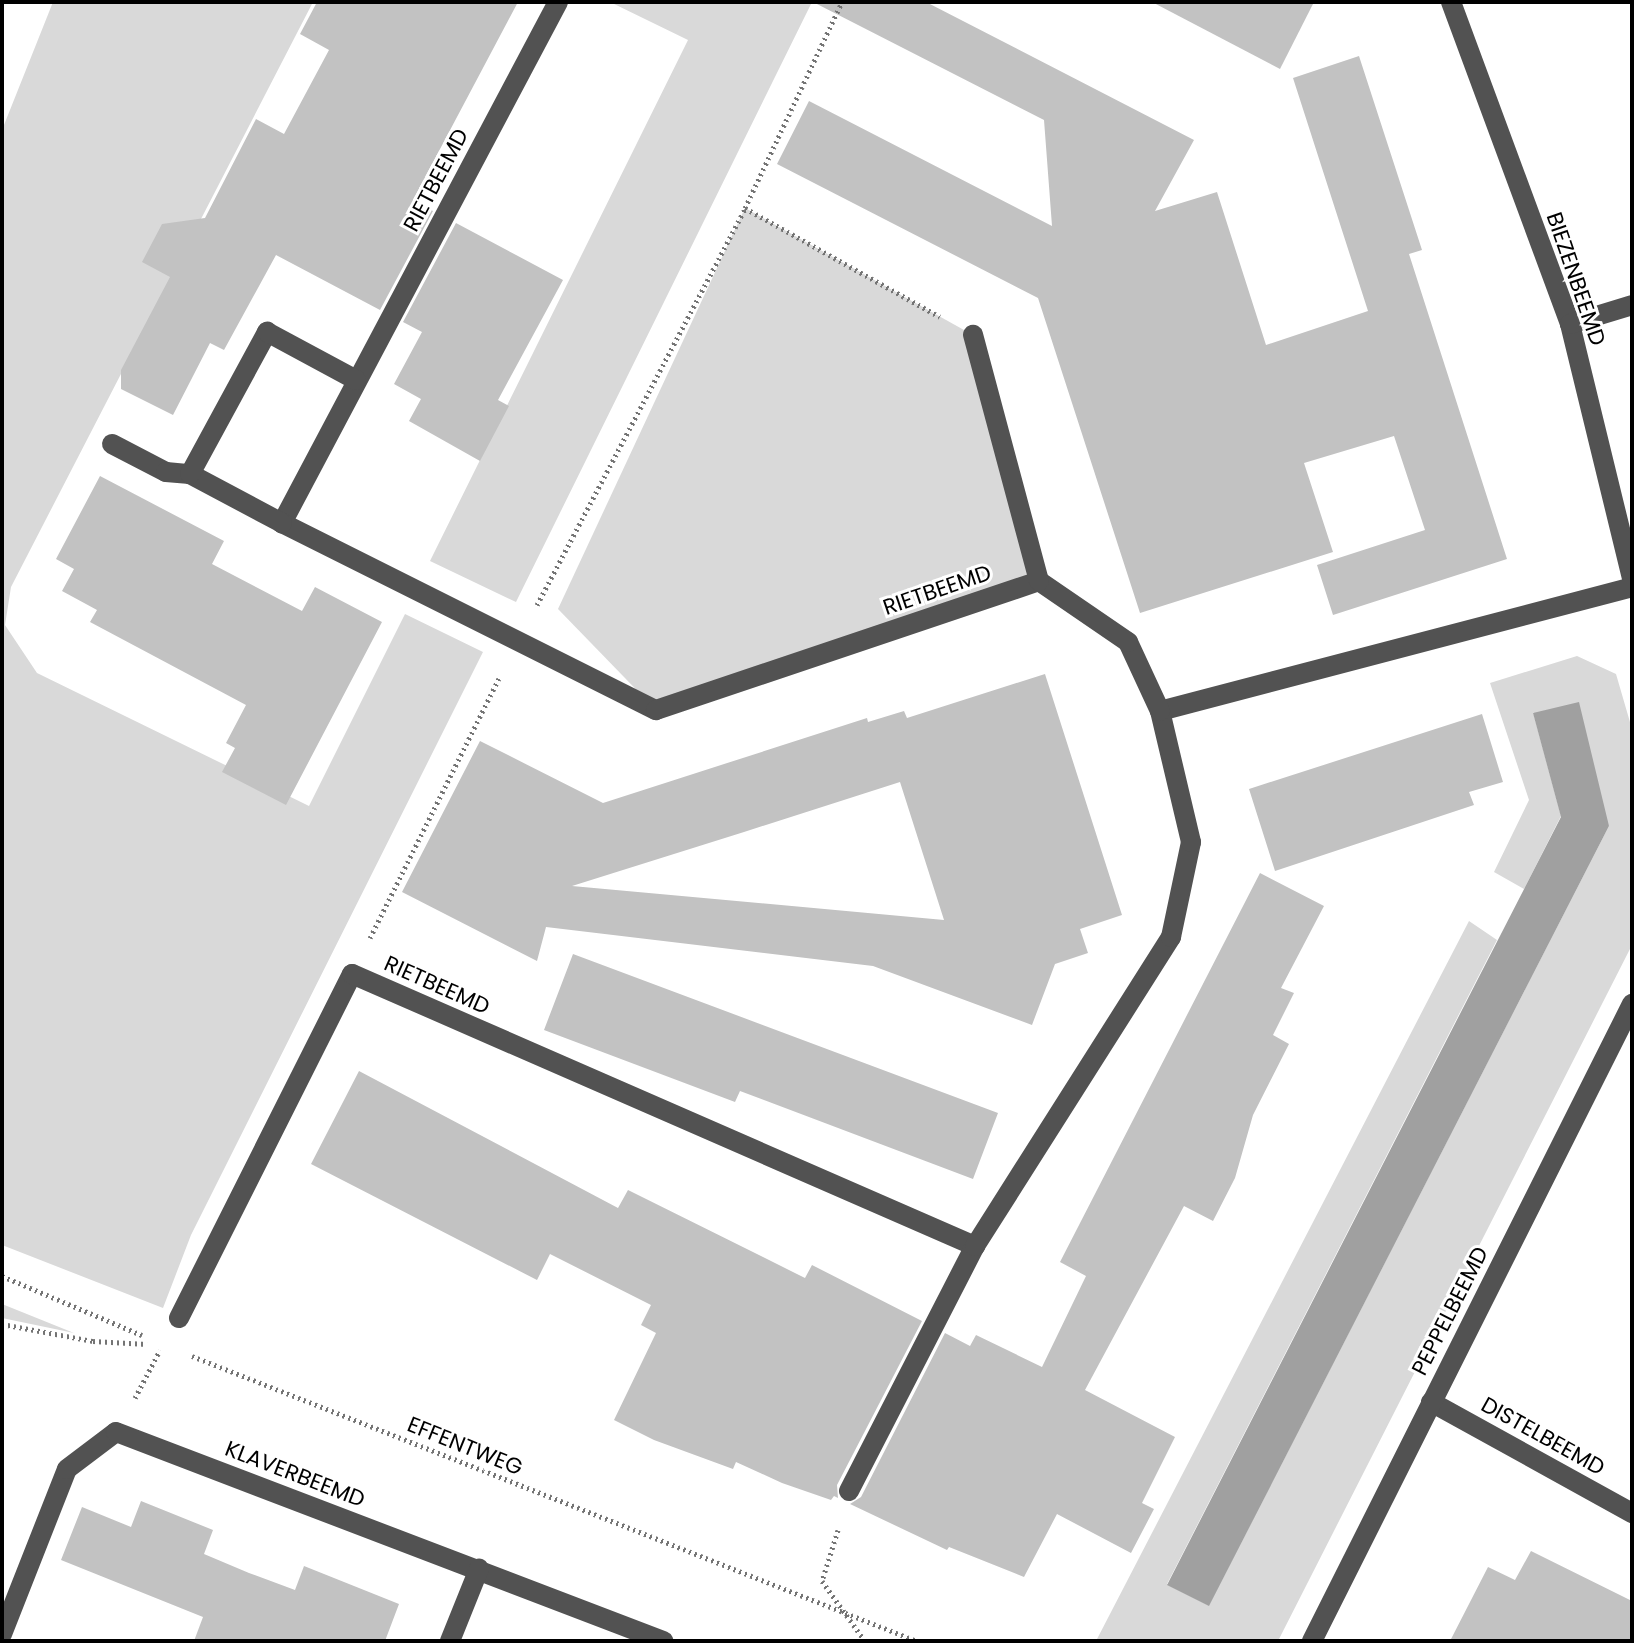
<!DOCTYPE html>
<html>
<head>
<meta charset="utf-8">
<style>
  body { margin:0 }
  #map { position:relative; width:1634px; height:1643px; overflow:hidden; background:#fff; font-family:Poppins,sans-serif }
  div>[style] { position:absolute }
  [style*='--x'] { left:calc(var(--x)*1px); top:calc(var(--y)*1px); width:calc(var(--w)*1px); rotate:calc(var(--a)*1deg) }
  .green>* { inset:0; background:#d9d9d9 }
  .water>* { inset:0; background:#a0a0a0 }
  .building>* { inset:0; background:#c2c2c2 }
  .path>* { height:5px; margin-top:-2.5px; transform-origin:0; background:repeating-linear-gradient(90deg,#747474 0 2px,transparent 0 6px) }
  .minor>* { height:20px; margin:-10px; padding:0 10px; transform-origin:10px; border-radius:10px; background:#525252 }
  span { translate:-50% -50%; white-space:nowrap; text-align:center; line-height:1.15; -webkit-text-stroke:6px #fff; paint-order:stroke }
  .street-label { font-size:22px; color:#000 }
  .frame { position:absolute; inset:0; border:4px solid #000; pointer-events:none }
</style>
</head>
<body>
<div id="map">
  <div class="green">
    <div style="clip-path:polygon(53px 2px,313px 2px,11px 587px,5px 625px,37px 673px,309px 806px,405px 614px,483px 652px,191px 1235px,163px 1308px,2px 1245px,2px 130px)"></div>
    <div style="clip-path:polygon(610px 2px,812px 2px,516px 602px,430px 561px,688px 40px)"></div>
    <div style="clip-path:polygon(745px 208px,973px 335px,1039px 581px,656px 710px,558px 609px)"></div>
    <div style="clip-path:polygon(1577px 656px,1616px 674px,1632px 729px,1632px 945px,1278px 1641px,1096px 1641px,1469px 921px,1497px 940px,1167px 1584px,1209px 1605px,1609px 826px,1533px 712px,1561px 816px,1524px 889px,1494px 872px,1529px 800px,1490px 683px)"></div>
    <div style="clip-path:polygon(2px 1304px,74px 1333px,2px 1318px)"></div>
  </div>
  <div class="water">
    <div style="clip-path:polygon(1579px 702px,1609px 826px,1209px 1606px,1167px 1585px,1561px 817px,1533px 713px)"></div>
  </div>
  <div class="building">
    <div style="clip-path:polygon(317px 2px,518px 2px,413px 200px,433px 211px,380px 310px,276px 255px,224px 350px,210px 343px,173px 415px,121px 389px,121px 370px,170px 277px,142px 262px,162px 224px,205px 218px,256px 119px,284px 134px,329px 50px,300px 34px)"></div>
    <div style="clip-path:polygon(813px 2px,926px 2px,1194px 140px,1155px 211px,1217px 192px,1266px 345px,1368px 311px,1293px 78px,1359px 56px,1422px 250px,1409px 254px,1507px 559px,1333px 615px,1317px 565px,1425px 530px,1394px 436px,1304px 463px,1333px 552px,1140px 613px,1038px 298px,777px 164px,809px 101px,1052px 226px,1044px 120px)"></div>
    <div style="clip-path:polygon(1152px 2px,1314px 2px,1280px 69px)"></div>
    <div style="clip-path:polygon(456px 223px,563px 280px,498px 400px,509px 406px,480px 461px,409px 421px,421px 399px,394px 384px,422px 332px,403px 322px)"></div>
    <div style="clip-path:polygon(100px 476px,224px 541px,212px 564px,302px 611px,315px 587px,382px 622px,286px 805px,222px 772px,235px 748px,226px 743px,246px 705px,90px 622px,97px 610px,62px 591px,74px 569px,56px 559px)"></div>
    <div style="clip-path:polygon(evenodd,1045px 674px,1122px 915px,1080px 929px,1088px 953px,1055px 964px,1032px 1025px,873px 966px,546px 927px,537px 961px,402px 892px,480px 741px,603px 803px,867px 718px,868px 722px,904px 711px,907px 718px,1045px 674px,900px 782px,944px 920px,572px 886px,744px 832px,900px 782px)"></div>
    <div style="clip-path:polygon(1482px 714px,1503px 782px,1469px 792px,1474px 805px,1275px 871px,1249px 789px)"></div>
    <div style="clip-path:polygon(1260px 873px,1324px 906px,1281px 988px,1294px 993px,1273px 1035px,1289px 1044px,1253px 1115px,1235px 1178px,1213px 1221px,1184px 1206px,1085px 1390px,1175px 1437px,1142px 1503px,1154px 1509px,1131px 1553px,1057px 1514px,1024px 1577px,949px 1547px,947px 1550px,850px 1504px,861px 1497px,945px 1333px,970px 1346px,976px 1335px,1042px 1367px,1086px 1276px,1060px 1262px)"></div>
    <div style="clip-path:polygon(573px 954px,998px 1113px,973px 1179px,740px 1091px,735px 1102px,544px 1030px)"></div>
    <div style="clip-path:polygon(359px 1071px,618px 1208px,628px 1190px,805px 1278px,812px 1265px,922px 1321px,837px 1485px,838px 1498px,834px 1496px,831px 1500px,782px 1483px,736px 1462px,733px 1469px,654px 1440px,614px 1420px,656px 1333px,641px 1325px,651px 1305px,550px 1254px,537px 1280px,311px 1164px)"></div>
    <div style="clip-path:polygon(141px 1501px,213px 1530px,204px 1554px,249px 1573px,295px 1590px,304px 1566px,399px 1604px,385px 1641px,194px 1641px,203px 1617px,61px 1560px,82px 1507px,131px 1527px)"></div>
    <div style="clip-path:polygon(1531px 1551px,1632px 1601px,1632px 1641px,1450px 1641px,1488px 1567px,1515px 1580px)"></div>
  </div>
  <div class="path">
    <div style="--x:745;--y:208;--w:223;--a:29.2"></div>
    <div style="--x:537;--y:605;--w:448;--a:-62.3"></div>
    <div style="--x:745;--y:208;--w:228;--a:-64.8"></div>
    <div style="--x:370;--y:938;--w:290;--a:-63.6"></div>
    <div style="--x:2;--y:1276;--w:152;--a:22.9"></div>
    <div style="--x:2;--y:1324;--w:93;--a:10.6"></div>
    <div style="--x:93;--y:1341;--w:54;--a:3.2"></div>
    <div style="--x:192;--y:1356;--w:779;--a:21.46"></div>
    <div style="--x:135;--y:1398;--w:54;--a:-62.5"></div>
    <div style="--x:838;--y:1530;--w:53;--a:107.4"></div>
    <div style="--x:822;--y:1581;--w:74;--a:54.4"></div>
  </div>
  <div class="minor">
    <div style="--x:558;--y:2;--w:590;--a:117.91"></div>
    <div style="--x:282;--y:523;--w:418;--a:26.6"></div>
    <div style="--x:656;--y:710;--w:404;--a:-18.6"></div>
    <div style="--x:1451;--y:2;--w:343;--a:69.7"></div>
    <div style="--x:1570;--y:324;--w:261;--a:76.3"></div>
    <div style="--x:1570;--y:324;--w:65;--a:-17"></div>
    <div style="--x:112;--y:444;--w:61;--a:27.4"></div>
    <div style="--x:166;--y:472;--w:24;--a:5"></div>
    <div style="--x:282;--y:523;--w:104;--a:-152"></div>
    <div style="--x:190;--y:474;--w:162;--a:-61.5"></div>
    <div style="--x:267;--y:332;--w:101;--a:28.3"></div>
    <div style="--x:1160;--y:711;--w:488;--a:-14.7"></div>
    <div style="--x:179;--y:1318;--w:385;--a:-63.3"></div>
    <div style="--x:352;--y:974;--w:680;--a:23.59"></div>
    <div style="--x:1431;--y:1402;--w:230;--a:28.9"></div>
    <div style="--x:849;--y:1491;--w:276;--a:-62.8"></div>
    <div style="--x:975;--y:1246;--w:366;--a:-57.6"></div>
    <div style="--x:1171;--y:937;--w:97;--a:-78.1"></div>
    <div style="--x:1191;--y:842;--w:135;--a:-103.3"></div>
    <div style="--x:1160;--y:711;--w:76;--a:-114.9"></div>
    <div style="--x:1128;--y:642;--w:108;--a:-145.6"></div>
    <div style="--x:1039;--y:581;--w:255;--a:-105"></div>
    <div style="--x:2;--y:1634;--w:177;--a:-68.5"></div>
    <div style="--x:67;--y:1469;--w:61;--a:-37.1"></div>
    <div style="--x:116;--y:1432;--w:586;--a:20.91"></div>
    <div style="--x:450;--y:1641;--w:78;--a:-68.1"></div>
    <div style="--x:1312;--y:1641;--w:713;--a:-63.33"></div>
  </div>
  <div class="street-label">
    <span style="left:436px;top:180px;rotate:-62deg">RIETBEEMD</span>
    <span style="left:1576px;top:279px;rotate:71deg">BIEZENBEEMD</span>
    <span style="left:937px;top:590px;rotate:-19deg">RIETBEEMD</span>
    <span style="left:437px;top:985px;rotate:24deg">RIETBEEMD</span>
    <span style="left:1450px;top:1311px;rotate:-63deg">PEPPELBEEMD</span>
    <span style="left:1543px;top:1436px;rotate:29deg">DISTELBEEMD</span>
    <span style="left:465px;top:1446px;rotate:22deg">EFFENTWEG</span>
    <span style="left:295px;top:1474px;rotate:21deg">KLAVERBEEMD</span>
  </div>
  <div class="frame"></div>
</div>
</body>
</html>
